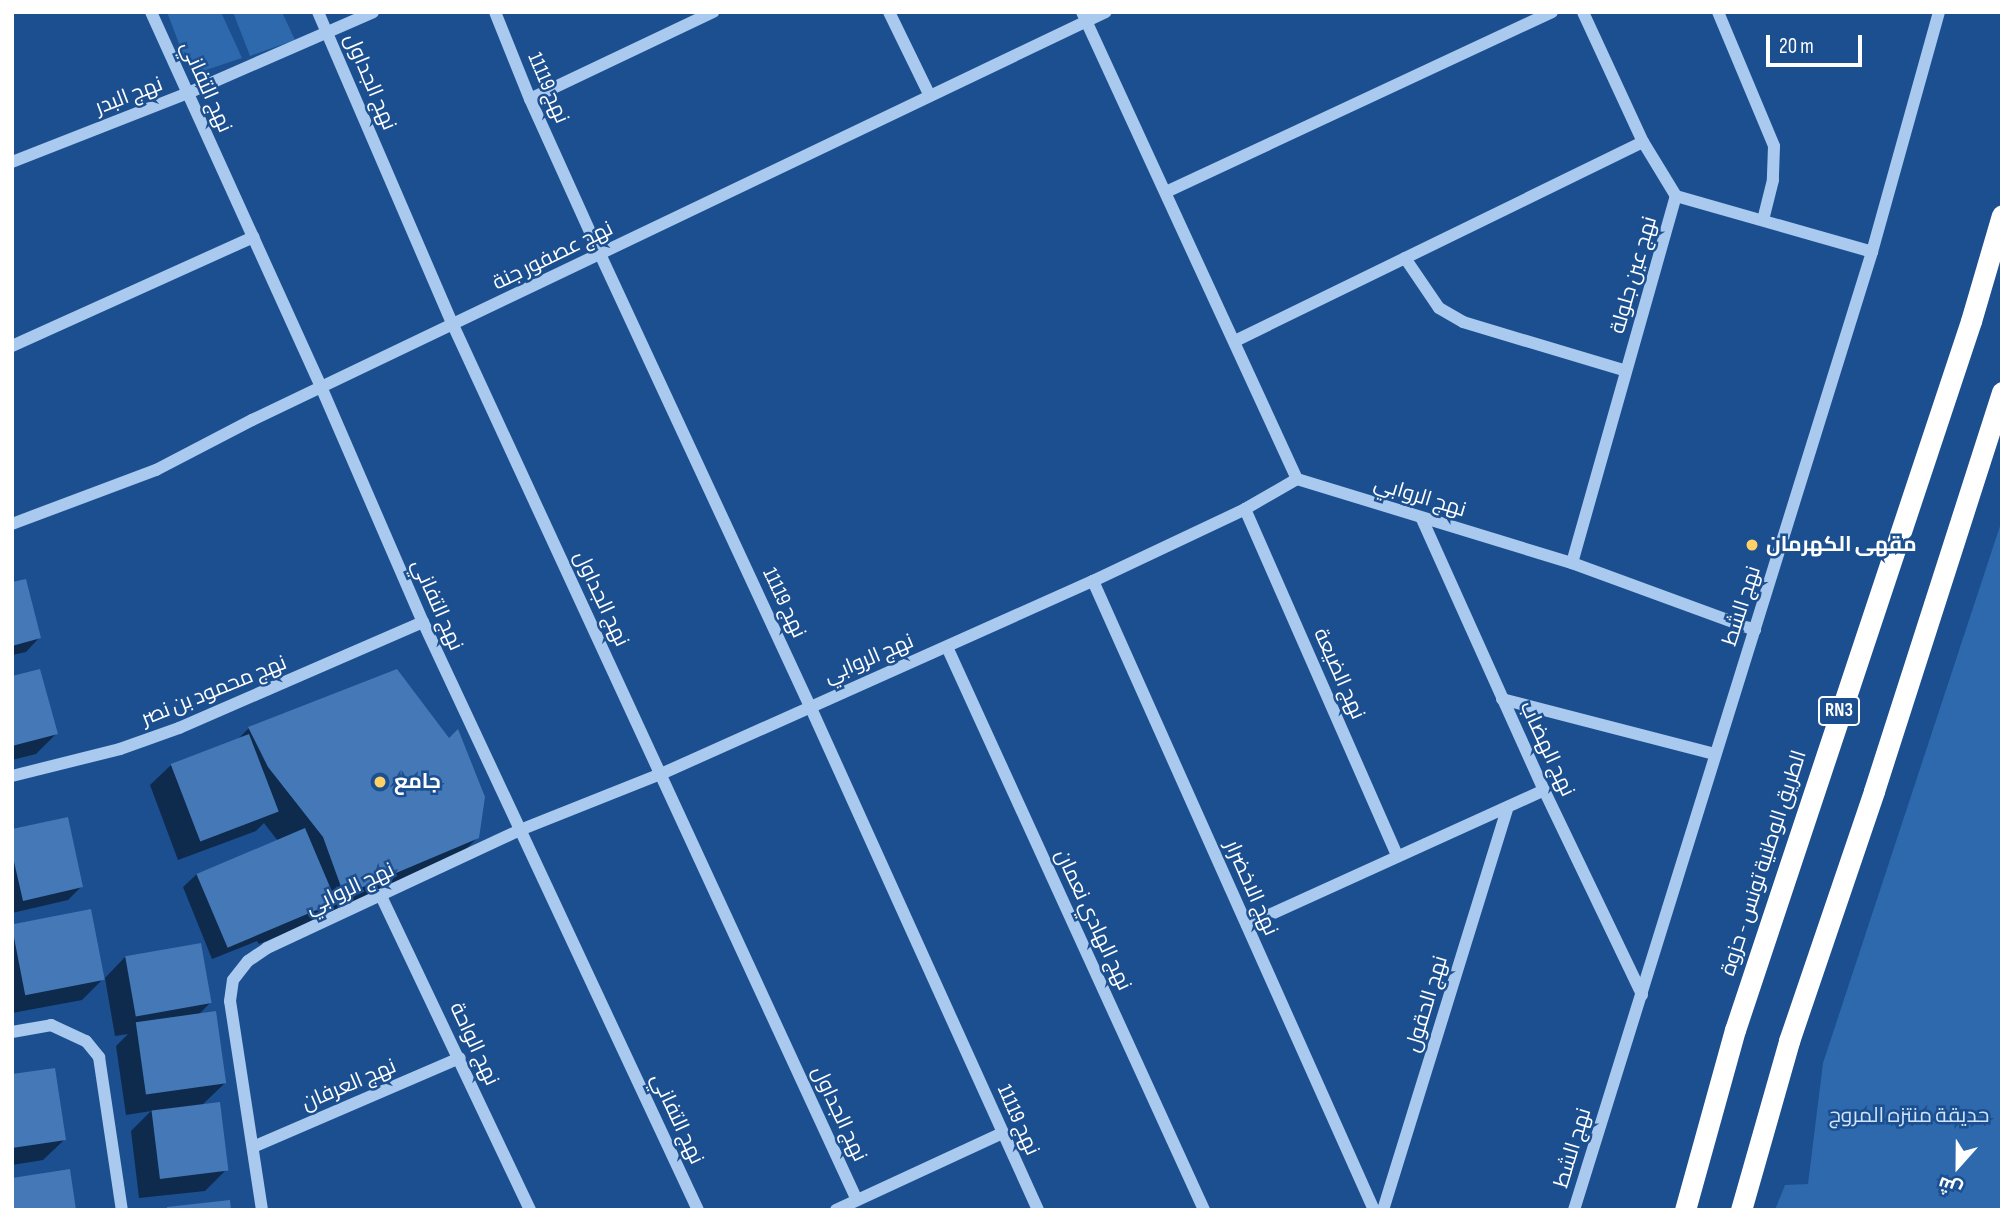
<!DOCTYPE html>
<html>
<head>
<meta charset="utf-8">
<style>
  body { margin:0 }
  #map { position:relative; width:2014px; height:1222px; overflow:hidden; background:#1b4f8f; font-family:"Sofia Sans Condensed",Cairo,sans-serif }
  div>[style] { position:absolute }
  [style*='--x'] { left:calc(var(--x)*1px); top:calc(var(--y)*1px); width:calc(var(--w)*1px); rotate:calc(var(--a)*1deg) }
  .green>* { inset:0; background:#2e69ad }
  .shadow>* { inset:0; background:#0007 }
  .building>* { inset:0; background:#4478b7; transform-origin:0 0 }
  .minor>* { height:12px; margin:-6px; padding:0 6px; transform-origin:6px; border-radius:6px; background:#a9c9ee }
  .highway>* { height:21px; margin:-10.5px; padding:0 10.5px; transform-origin:10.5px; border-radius:10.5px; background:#fff }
  .dots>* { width:19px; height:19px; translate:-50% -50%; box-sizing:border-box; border:4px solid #1b4f8f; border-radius:50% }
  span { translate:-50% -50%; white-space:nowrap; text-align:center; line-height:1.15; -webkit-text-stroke:5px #1b4f8f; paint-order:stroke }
  .shield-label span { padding:2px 5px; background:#1b4f8f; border:2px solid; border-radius:5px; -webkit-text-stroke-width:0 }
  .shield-label { font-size:19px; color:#fff; font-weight:700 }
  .street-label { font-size:21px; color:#fff }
  .poi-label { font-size:21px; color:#fff; font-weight:700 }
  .left { translate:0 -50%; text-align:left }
  .park-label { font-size:21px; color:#cfe3fa }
  .frame { position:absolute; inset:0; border:14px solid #fff; pointer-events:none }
  .north { position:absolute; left:1923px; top:1131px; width:70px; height:70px; -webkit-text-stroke:5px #1b4f8f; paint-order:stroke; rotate:201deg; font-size:19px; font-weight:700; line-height:28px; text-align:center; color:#fff }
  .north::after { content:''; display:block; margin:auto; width:24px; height:32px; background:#fff; clip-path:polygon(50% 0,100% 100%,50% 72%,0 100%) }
  .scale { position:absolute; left:1766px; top:35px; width:96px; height:32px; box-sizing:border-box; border:4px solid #fff; border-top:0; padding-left:9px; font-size:21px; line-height:24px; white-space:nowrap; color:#fff; -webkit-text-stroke:5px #1b4f8f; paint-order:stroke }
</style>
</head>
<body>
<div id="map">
  <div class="green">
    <div style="clip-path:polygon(167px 12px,221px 12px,242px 58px,191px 75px)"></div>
    <div style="clip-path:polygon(233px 12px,282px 12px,295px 40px,250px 56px)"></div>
    <div style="clip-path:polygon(2002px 520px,2002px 1210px,1775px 1210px,1785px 1185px,1808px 1184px,1823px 1063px)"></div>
  </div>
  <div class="shadow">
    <div style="clip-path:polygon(12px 584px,39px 638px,26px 652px,12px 655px)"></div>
    <div style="clip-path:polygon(12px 678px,56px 734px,36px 754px,12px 760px)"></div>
    <div style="clip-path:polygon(249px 728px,477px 838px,450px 865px,259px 944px,257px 941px,212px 959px,183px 887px,197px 874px,278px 841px,264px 823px,256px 831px,178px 860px,150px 785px,171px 765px,237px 740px)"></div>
    <div style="clip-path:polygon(12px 830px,82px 886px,68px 900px,12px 913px)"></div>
    <div style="clip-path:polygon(12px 927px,103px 979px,82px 1000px,12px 1013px)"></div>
    <div style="clip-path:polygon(125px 957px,210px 1003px,197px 1016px,225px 1083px,202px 1105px,226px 1170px,205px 1191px,139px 1198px,131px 1131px,151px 1111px,126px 1115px,116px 1046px,128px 1034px,115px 1036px,105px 978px)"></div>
    <div style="clip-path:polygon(12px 1076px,64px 1140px,43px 1160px,12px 1165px)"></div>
  </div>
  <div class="building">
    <div style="clip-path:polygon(26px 579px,41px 638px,12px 646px,12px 582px)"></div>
    <div style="clip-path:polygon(40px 669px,58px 734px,12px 746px,12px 676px)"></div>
    <div style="clip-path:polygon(397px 669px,449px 738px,458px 729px,485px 797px,479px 838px,344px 895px,323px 837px,268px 767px,248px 727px)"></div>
    <div style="left:249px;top:734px;width:83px;height:84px;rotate:69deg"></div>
    <div style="clip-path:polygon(68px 817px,83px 887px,23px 901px,12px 853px,12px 829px)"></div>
    <div style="left:305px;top:828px;width:80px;height:118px;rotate:67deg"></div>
    <div style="left:91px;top:909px;width:72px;height:81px;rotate:79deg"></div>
    <div style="left:201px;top:943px;width:61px;height:77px;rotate:80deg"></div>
    <div style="left:216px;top:1011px;width:73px;height:81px;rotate:82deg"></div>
    <div style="clip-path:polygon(55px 1068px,66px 1140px,12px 1148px,12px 1074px)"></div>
    <div style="left:220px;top:1102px;width:69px;height:69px;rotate:83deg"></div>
    <div style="clip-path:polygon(70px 1169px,76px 1210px,12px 1210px,12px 1178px)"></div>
    <div style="clip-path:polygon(230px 1200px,231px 1210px,167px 1210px,167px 1207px)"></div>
  </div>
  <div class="minor">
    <div style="--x:151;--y:12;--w:414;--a:65.6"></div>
    <div style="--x:322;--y:389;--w:254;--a:66.6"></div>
    <div style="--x:423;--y:622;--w:649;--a:64.94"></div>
    <div style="--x:318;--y:12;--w:341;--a:66.7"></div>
    <div style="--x:453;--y:325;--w:962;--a:65.22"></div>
    <div style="--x:495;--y:12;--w:94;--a:68.1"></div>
    <div style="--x:530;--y:99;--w:170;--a:65.7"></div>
    <div style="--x:600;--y:254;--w:498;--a:65.1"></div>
    <div style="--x:810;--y:706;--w:553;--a:65.66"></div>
    <div style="--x:889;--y:12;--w:93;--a:64"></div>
    <div style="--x:1082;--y:12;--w:514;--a:65.28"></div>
    <div style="--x:1718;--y:12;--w:145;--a:67.3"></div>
    <div style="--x:1774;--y:146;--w:34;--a:92"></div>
    <div style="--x:1773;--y:180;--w:41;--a:104"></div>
    <div style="--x:530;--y:99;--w:203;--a:-25.4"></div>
    <div style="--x:12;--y:162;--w:189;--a:-21.4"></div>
    <div style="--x:188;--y:93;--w:202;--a:-23.6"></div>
    <div style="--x:1166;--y:192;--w:426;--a:-25"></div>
    <div style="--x:1676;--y:196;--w:204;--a:15.9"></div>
    <div style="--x:1405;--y:258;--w:60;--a:55.8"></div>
    <div style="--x:1439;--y:308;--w:28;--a:30"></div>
    <div style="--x:1463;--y:322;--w:170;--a:16.7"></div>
    <div style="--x:1235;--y:341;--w:454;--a:-26"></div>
    <div style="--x:12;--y:346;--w:265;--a:-24.3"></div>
    <div style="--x:1245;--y:509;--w:379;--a:66.3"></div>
    <div style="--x:1422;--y:519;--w:297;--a:65.8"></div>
    <div style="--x:1544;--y:790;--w:227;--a:64.4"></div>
    <div style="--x:12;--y:524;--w:154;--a:-20.6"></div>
    <div style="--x:156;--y:470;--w:108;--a:-27.5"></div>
    <div style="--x:252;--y:420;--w:946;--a:-25.54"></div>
    <div style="--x:1572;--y:563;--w:381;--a:-74.2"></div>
    <div style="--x:1676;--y:196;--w:63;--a:-121.4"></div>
    <div style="--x:1643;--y:142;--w:143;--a:-114.8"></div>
    <div style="--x:1093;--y:581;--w:689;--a:65.93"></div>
    <div style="--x:947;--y:647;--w:619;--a:65.46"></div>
    <div style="--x:1502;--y:699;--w:219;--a:14.5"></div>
    <div style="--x:12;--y:776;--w:111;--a:-14"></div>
    <div style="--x:120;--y:749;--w:63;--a:-19.6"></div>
    <div style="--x:179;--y:728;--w:266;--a:-23.5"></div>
    <div style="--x:381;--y:896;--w:348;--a:64.6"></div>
    <div style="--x:1247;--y:925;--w:326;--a:-24.4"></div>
    <div style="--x:12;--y:1032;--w:40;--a:-10"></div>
    <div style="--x:51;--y:1025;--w:38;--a:25"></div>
    <div style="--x:86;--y:1041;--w:21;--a:51"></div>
    <div style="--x:99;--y:1057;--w:155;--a:81.5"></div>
    <div style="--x:253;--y:1147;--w:225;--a:-23.3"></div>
    <div style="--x:262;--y:1210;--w:211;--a:-98.7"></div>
    <div style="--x:230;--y:1001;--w:21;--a:-82"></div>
    <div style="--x:233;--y:980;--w:24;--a:-52"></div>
    <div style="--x:248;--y:961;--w:23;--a:-34"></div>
    <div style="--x:267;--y:948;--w:279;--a:-25"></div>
    <div style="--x:520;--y:830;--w:152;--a:-21.7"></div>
    <div style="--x:661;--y:774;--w:473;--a:-24.1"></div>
    <div style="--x:1093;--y:581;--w:168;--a:-25.3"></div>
    <div style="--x:1245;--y:509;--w:60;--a:-30"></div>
    <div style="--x:1297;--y:479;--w:288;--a:17"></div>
    <div style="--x:1572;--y:563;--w:195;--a:20.1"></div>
    <div style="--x:836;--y:1210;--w:184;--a:-24.8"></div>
    <div style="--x:1383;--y:1210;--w:419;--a:-72.8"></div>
    <div style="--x:1574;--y:1210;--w:1003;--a:-72.72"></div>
    <div style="--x:1872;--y:252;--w:249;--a:-74.4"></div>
  </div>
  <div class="highway">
    <div style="--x:1685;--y:1210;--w:187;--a:-74.5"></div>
    <div style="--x:1735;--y:1030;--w:747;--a:-71.59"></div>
    <div style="--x:1971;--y:321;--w:110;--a:-73.7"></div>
    <div style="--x:1741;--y:1210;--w:176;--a:-74.1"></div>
    <div style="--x:1789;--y:1041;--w:264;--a:-71.2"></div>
    <div style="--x:1874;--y:791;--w:419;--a:-72.2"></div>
  </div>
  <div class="dots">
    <div style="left:1752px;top:545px;background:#ffd166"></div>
    <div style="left:380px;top:782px;background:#ffd166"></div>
  </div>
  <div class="shield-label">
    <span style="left:1839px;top:711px">RN3</span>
  </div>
  <div class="street-label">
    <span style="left:370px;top:82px;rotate:67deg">نهج الجداول</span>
    <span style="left:206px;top:87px;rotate:66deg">نهج التفاني</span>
    <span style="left:548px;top:88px;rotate:67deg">نهج 11119</span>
    <span style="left:129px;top:96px;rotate:-21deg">نهج البدر</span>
    <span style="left:553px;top:256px;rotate:-26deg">نهج عصفور جنة</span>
    <span style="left:1634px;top:275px;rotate:-74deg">نهج عين جلولة</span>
    <span style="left:1420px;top:497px;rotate:17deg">نهج الروابي</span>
    <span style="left:601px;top:599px;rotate:65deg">نهج الجداول</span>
    <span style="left:784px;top:603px;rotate:65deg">نهج 11119</span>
    <span style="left:437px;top:605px;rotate:66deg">نهج التفاني</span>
    <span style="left:1742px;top:606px;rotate:-72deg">نهج الشط</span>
    <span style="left:869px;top:659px;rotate:-23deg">نهج الروابي</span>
    <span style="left:1339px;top:674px;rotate:66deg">نهج الضيعة</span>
    <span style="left:214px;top:691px;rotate:-22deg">نهج محمود بن نصر</span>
    <span style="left:1547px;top:749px;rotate:65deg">نهج الهضاب</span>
    <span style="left:1764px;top:863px;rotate:-72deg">الطريق الوطنية تونس - حزوة</span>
    <span style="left:1251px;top:888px;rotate:66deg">نهج الاخضرار</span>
    <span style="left:350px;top:889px;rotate:-25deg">نهج الروابي</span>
    <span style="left:1093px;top:920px;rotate:65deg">نهج الهادي نعمان</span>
    <span style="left:1427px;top:1004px;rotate:-73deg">نهج الحقول</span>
    <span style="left:474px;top:1044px;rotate:65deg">نهج الواحة</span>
    <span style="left:349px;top:1085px;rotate:-23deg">نهج العرفان</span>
    <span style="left:839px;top:1114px;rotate:65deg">نهج الجداول</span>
    <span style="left:677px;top:1119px;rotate:65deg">نهج التفاني</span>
    <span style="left:1018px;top:1120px;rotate:66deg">نهج 11119</span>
    <span style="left:1573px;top:1148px;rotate:-73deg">نهج الشط</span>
  </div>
  <div class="poi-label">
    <span class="left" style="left:1766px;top:545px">مقهى الكهرمان</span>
    <span class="left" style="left:394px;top:782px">جامع</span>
  </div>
  <div class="park-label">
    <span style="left:1909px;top:1116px">حديقة منتزه المروج</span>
  </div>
  <div class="frame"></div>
  <div class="north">ش</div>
  <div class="scale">20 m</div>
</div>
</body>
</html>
